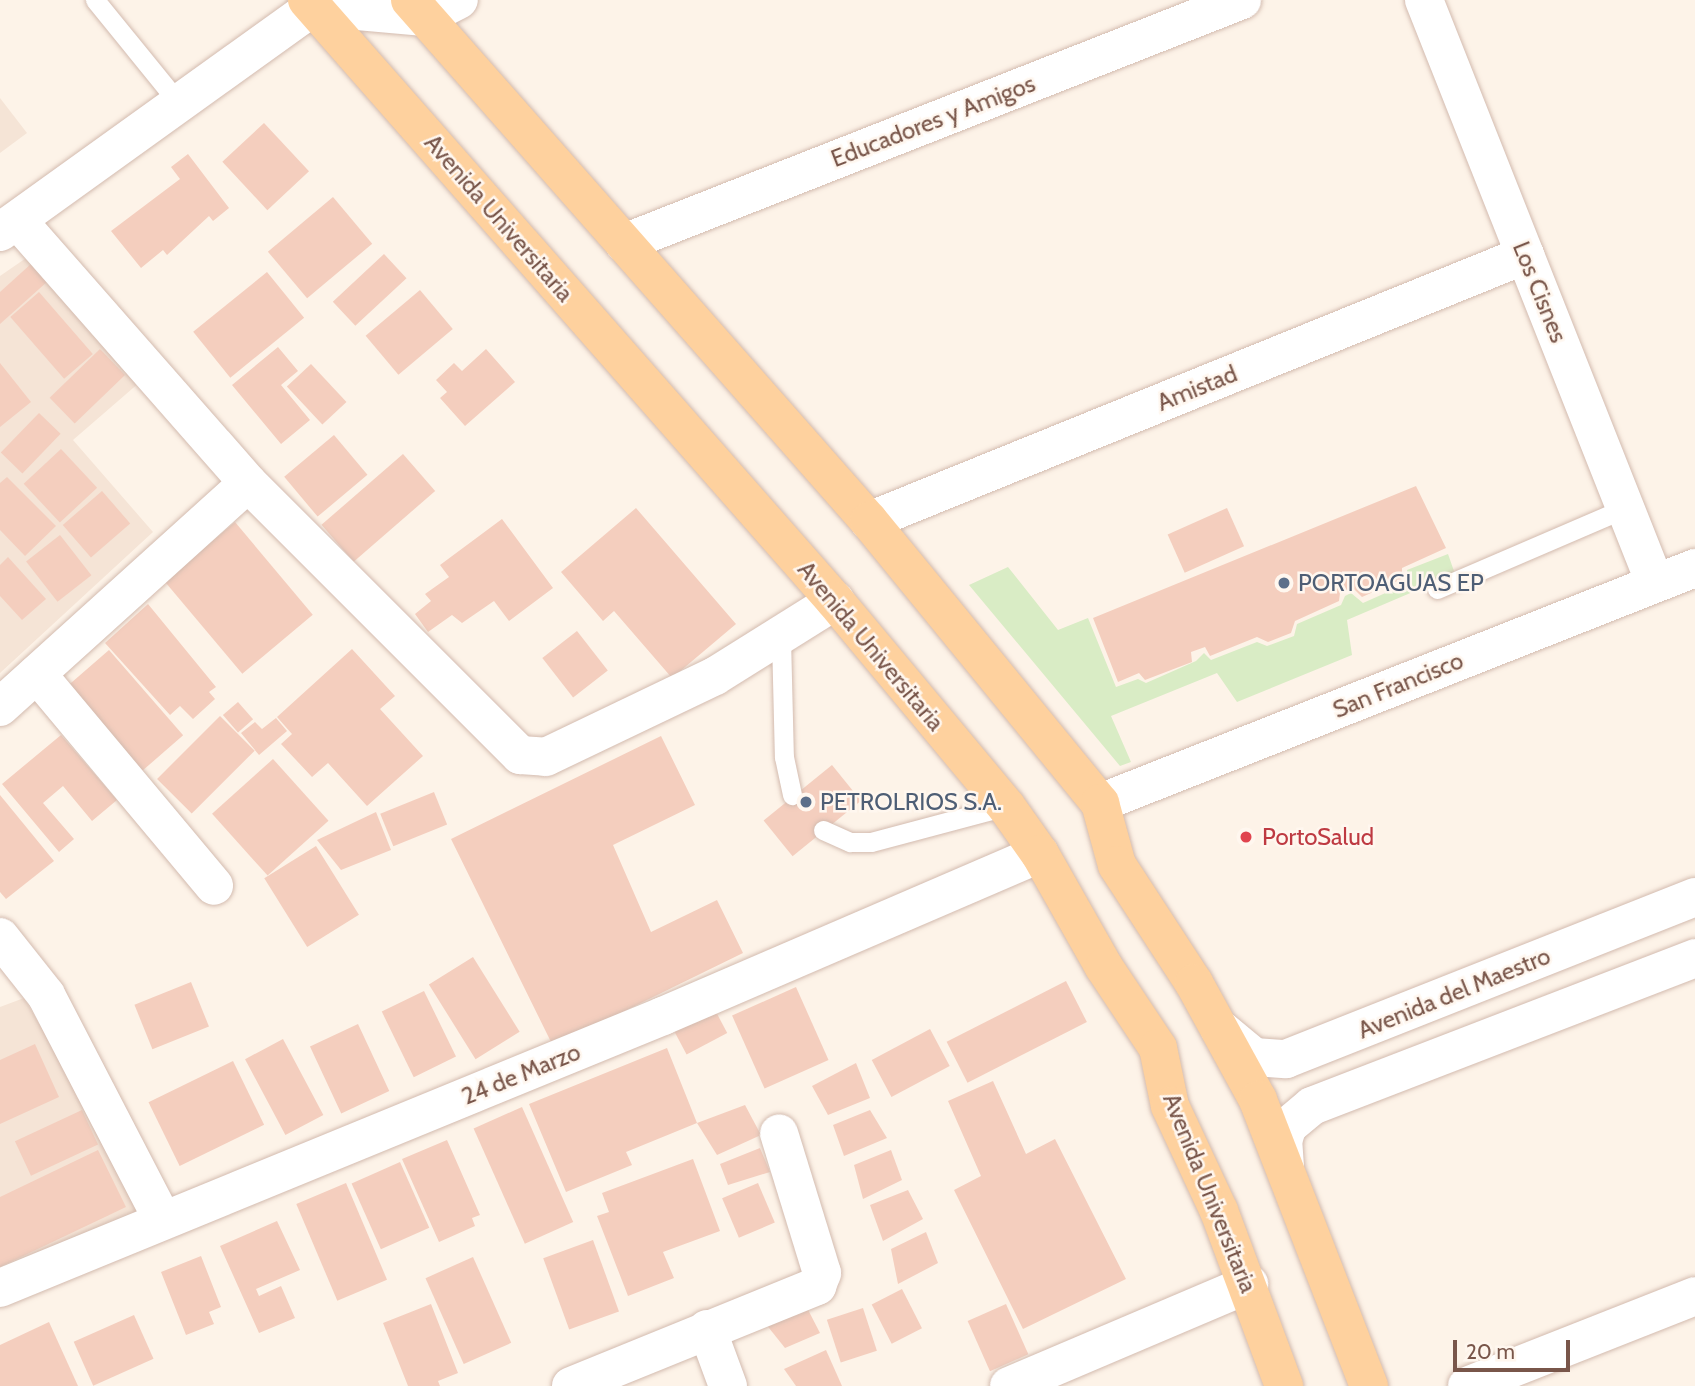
<!DOCTYPE html>
<html>
<head>
<meta charset="utf-8">
<style>
  body { margin:0 }
  #map { position:relative; width:1695px; height:1386px; overflow:hidden; background:#fdf3e8; font-family:Cabin,sans-serif }
  div>[style] { position:absolute }
  [style*='--x'] { left:calc(var(--x)*1px); top:calc(var(--y)*1px); width:calc(var(--w)*1px); rotate:calc(var(--a)*1deg) }
  .residential>* { inset:0; background:#f5e4d6 }
  .green>* { inset:0; background:#d9ecc5 }
  .building>* { inset:0; background:#f4cebe; transform-origin:0 0 }
  .roads { filter:drop-shadow(0 0 2px #d3bbaf) drop-shadow(0 0 2px #d3bbaf) }
  .lane>* { height:19px; margin:-9.5px; padding:0 9.5px; transform-origin:9.5px; border-radius:9.5px; background:#fff }
  .street>* { height:38px; margin:-19px; padding:0 19px; transform-origin:19px; border-radius:19px; background:#fff }
  .primary>* { height:38px; margin:-19px; padding:0 19px; transform-origin:19px; border-radius:19px; background:#fed19e }
  .dots>* { width:19px; height:19px; translate:-50% -50%; box-sizing:border-box; border:4px solid #fff7ef; border-radius:50% }
  span { translate:-50% -50%; white-space:nowrap; text-align:center; line-height:1.15; -webkit-text-stroke:5px #fff7ef; paint-order:stroke }
  .street-label { font-size:24px; color:#79564a }
  .service-label { font-size:24px; color:#4e5e75 }
  .left { translate:0 -50%; text-align:left }
  .health-label { font-size:24px; color:#be3a42 }
  .scale { position:absolute; left:1453px; top:1340px; width:117px; height:32px; box-sizing:border-box; border:4px solid #79564a; border-top:0; padding-left:9px; font-size:21px; line-height:24px; white-space:nowrap; color:#79564a; -webkit-text-stroke:5px #fff7ef; paint-order:stroke }
</style>
</head>
<body>
<div id="map">
  <div class="residential">
    <div style="clip-path:polygon(0 98px,27px 133px,0 153px)"></div>
    <div style="clip-path:polygon(32px 254px,140px 382px,73px 440px,153px 532px,0 673px,0 276px)"></div>
    <div style="clip-path:polygon(24px 998px,93px 1116px,141px 1218px,0 1277px,0 1007px)"></div>
  </div>
  <div class="green">
    <div style="clip-path:polygon(1448px 554px,1455px 574px,1347px 620px,1352px 655px,1237px 702px,1217px 673px,1111px 716px,1131px 762px,1120px 766px,969px 585px,1008px 567px,1058px 630px,1088px 618px,1116px 687px,1138px 679px,1146px 683px,1196px 661px,1204px 653px,1211px 660px,1257px 642px,1267px 646px,1294px 636px,1297px 624px,1341px 605px,1345px 596px,1351px 593px,1363px 603px,1408px 583px,1407px 570px)"></div>
  </div>
  <div class="building">
    <div style="left:264px;top:123px;width:66px;height:57px;rotate:47deg"></div>
    <div style="clip-path:polygon(188px 154px,229px 208px,213px 221px,209px 216px,167px 255px,163px 250px,141px 268px,111px 231px,180px 179px,171px 167px)"></div>
    <div style="left:333px;top:197px;width:61px;height:85px;rotate:50deg"></div>
    <div style="left:384px;top:254px;width:33px;height:70px;rotate:47deg"></div>
    <div style="clip-path:polygon(32px 263px,48px 281px,0 324px,0 292px)"></div>
    <div style="left:267px;top:272px;width:59px;height:95px;rotate:51deg"></div>
    <div style="left:420px;top:290px;width:51px;height:71px;rotate:50deg"></div>
    <div style="left:39px;top:292px;width:82px;height:38px;rotate:49deg"></div>
    <div style="clip-path:polygon(278px 347px,298px 371px,281px 385px,310px 420px,281px 444px,232px 385px)"></div>
    <div style="left:100px;top:349px;width:36px;height:70px;rotate:46deg"></div>
    <div style="clip-path:polygon(486px 349px,515px 382px,465px 426px,440px 398px,447px 392px,436px 380px,454px 363px,462px 371px)"></div>
    <div style="clip-path:polygon(0 363px,31px 402px,0 427px)"></div>
    <div style="left:311px;top:364px;width:52px;height:33px;rotate:47deg"></div>
    <div style="left:39px;top:413px;width:30px;height:55px;rotate:44deg"></div>
    <div style="left:334px;top:435px;width:52px;height:65px;rotate:50deg"></div>
    <div style="left:61px;top:449px;width:53px;height:51px;rotate:47deg"></div>
    <div style="left:403px;top:454px;width:49px;height:108px;rotate:49deg"></div>
    <div style="clip-path:polygon(7px 477px,56px 526px,25px 556px,0 530px,0 483px)"></div>
    <div style="clip-path:polygon(1416px 486px,1446px 548px,1402px 568px,1402px 579px,1362px 597px,1353px 588px,1340px 593px,1339px 601px,1295px 621px,1291px 633px,1268px 642px,1257px 637px,1210px 656px,1205px 647px,1191px 652px,1192px 662px,1145px 680px,1139px 673px,1118px 682px,1093px 618px)"></div>
    <div style="left:102px;top:491px;width:43px;height:52px;rotate:49deg"></div>
    <div style="clip-path:polygon(636px 508px,736px 624px,672px 678px,614px 611px,603px 621px,561px 572px)"></div>
    <div style="left:1227px;top:508px;width:42px;height:65px;rotate:66deg"></div>
    <div style="clip-path:polygon(502px 519px,553px 588px,509px 621px,494px 601px,462px 623px,452px 615px,428px 632px,415px 614px,431px 601px,425px 594px,449px 577px,440px 565px)"></div>
    <div style="left:235px;top:522px;width:121px;height:92px;rotate:50deg"></div>
    <div style="left:60px;top:535px;width:51px;height:43px;rotate:52deg"></div>
    <div style="clip-path:polygon(8px 557px,46px 599px,22px 620px,0 596px,0 565px)"></div>
    <div style="clip-path:polygon(148px 604px,216px 687px,209px 692px,215px 699px,193px 719px,180px 706px,170px 715px,105px 643px)"></div>
    <div style="left:577px;top:631px;width:50px;height:44px;rotate:52deg"></div>
    <div style="clip-path:polygon(352px 649px,395px 696px,380px 709px,423px 756px,367px 806px,328px 763px,312px 777px,281px 744px,292px 734px,277px 717px)"></div>
    <div style="left:109px;top:650px;width:113px;height:58px;rotate:49deg"></div>
    <div style="left:238px;top:702px;width:23px;height:20px;rotate:49deg"></div>
    <div style="left:220px;top:716px;width:49px;height:89px;rotate:45deg"></div>
    <div style="clip-path:polygon(276px 718px,287px 731px,259px 755px,241px 733px,255px 722px,262px 729px)"></div>
    <div style="clip-path:polygon(61px 735px,117px 800px,92px 821px,63px 786px,43px 803px,74px 839px,59px 852px,2px 784px)"></div>
    <div style="clip-path:polygon(661px 736px,695px 805px,613px 845px,651px 932px,717px 900px,743px 953px,553px 1046px,451px 839px)"></div>
    <div style="left:273px;top:759px;width:83px;height:82px;rotate:48deg"></div>
    <div style="left:832px;top:765px;width:46px;height:88px;rotate:51deg"></div>
    <div style="left:434px;top:792px;width:35px;height:58px;rotate:68deg"></div>
    <div style="clip-path:polygon(0 795px,54px 861px,6px 899px,0 892px)"></div>
    <div style="clip-path:polygon(376px 812px,391px 850px,341px 870px,317px 840px)"></div>
    <div style="left:316px;top:846px;width:81px;height:61px;rotate:58deg"></div>
    <div style="left:473px;top:957px;width:88px;height:52px;rotate:58deg"></div>
    <div style="left:1066px;top:981px;width:46px;height:134px;rotate:63deg"></div>
    <div style="left:191px;top:982px;width:48px;height:61px;rotate:68deg"></div>
    <div style="left:796px;top:987px;width:80px;height:70px;rotate:66deg"></div>
    <div style="left:424px;top:991px;width:73px;height:47px;rotate:64deg"></div>
    <div style="left:715px;top:1010px;width:26px;height:46px;rotate:62deg"></div>
    <div style="left:358px;top:1024px;width:74px;height:53px;rotate:65deg"></div>
    <div style="left:930px;top:1029px;width:42px;height:66px;rotate:62deg"></div>
    <div style="left:283px;top:1039px;width:86px;height:43px;rotate:62deg"></div>
    <div style="clip-path:polygon(35px 1044px,59px 1097px,0 1124px,0 1060px)"></div>
    <div style="clip-path:polygon(667px 1048px,697px 1123px,626px 1152px,632px 1165px,566px 1192px,529px 1104px)"></div>
    <div style="left:233px;top:1061px;width:71px;height:94px;rotate:64deg"></div>
    <div style="clip-path:polygon(856px 1063px,870px 1098px,828px 1115px,812px 1086px)"></div>
    <div style="clip-path:polygon(993px 1081px,1026px 1154px,1055px 1139px,1126px 1279px,1023px 1329px,954px 1190px,981px 1176px,948px 1101px)"></div>
    <div style="clip-path:polygon(745px 1105px,761px 1135px,717px 1155px,697px 1123px)"></div>
    <div style="left:522px;top:1107px;width:126px;height:53px;rotate:66deg"></div>
    <div style="left:82px;top:1110px;width:38px;height:74px;rotate:65deg"></div>
    <div style="clip-path:polygon(870px 1110px,887px 1138px,844px 1156px,833px 1125px)"></div>
    <div style="clip-path:polygon(447px 1140px,480px 1215px,472px 1218px,475px 1226px,439px 1242px,402px 1159px)"></div>
    <div style="clip-path:polygon(760px 1148px,770px 1172px,728px 1185px,720px 1164px)"></div>
    <div style="clip-path:polygon(98px 1150px,126px 1207px,0 1267px,0 1197px)"></div>
    <div style="clip-path:polygon(891px 1150px,902px 1180px,863px 1199px,854px 1165px)"></div>
    <div style="clip-path:polygon(693px 1159px,720px 1231px,663px 1252px,674px 1278px,628px 1296px,597px 1216px,609px 1212px,602px 1193px)"></div>
    <div style="left:400px;top:1162px;width:72px;height:53px;rotate:66deg"></div>
    <div style="left:346px;top:1183px;width:105px;height:54px;rotate:67deg"></div>
    <div style="left:758px;top:1183px;width:43px;height:39px;rotate:67deg"></div>
    <div style="clip-path:polygon(908px 1190px,923px 1219px,883px 1241px,870px 1205px)"></div>
    <div style="clip-path:polygon(277px 1221px,300px 1270px,256px 1289px,259px 1296px,281px 1286px,295px 1318px,259px 1333px,220px 1246px)"></div>
    <div style="clip-path:polygon(926px 1232px,938px 1263px,898px 1284px,891px 1249px)"></div>
    <div style="left:593px;top:1240px;width:76px;height:53px;rotate:70deg"></div>
    <div style="clip-path:polygon(201px 1256px,221px 1307px,209px 1312px,214px 1324px,186px 1335px,161px 1272px)"></div>
    <div style="left:473px;top:1257px;width:94px;height:52px;rotate:66deg"></div>
    <div style="left:902px;top:1289px;width:44px;height:34px;rotate:63deg"></div>
    <div style="clip-path:polygon(803px 1300px,820px 1333px,785px 1348px,761px 1318px)"></div>
    <div style="clip-path:polygon(431px 1304px,458px 1373px,438px 1381px,440px 1386px,408px 1386px,383px 1323px)"></div>
    <div style="left:1006px;top:1304px;width:55px;height:42px;rotate:66deg"></div>
    <div style="left:863px;top:1308px;width:45px;height:38px;rotate:72deg"></div>
    <div style="left:134px;top:1315px;width:48px;height:66px;rotate:66deg"></div>
    <div style="clip-path:polygon(49px 1322px,78px 1386px,0 1386px,0 1345px)"></div>
    <div style="clip-path:polygon(826px 1350px,842px 1386px,796px 1386px,784px 1369px)"></div>
  </div>
  <div class="roads">
    <div class="lane">
      <div style="--x:95;--y:0;--w:130;--a:50.9"></div>
      <div style="--x:1437;--y:589;--w:205;--a:-23.3"></div>
      <div style="--x:781;--y:638;--w:119;--a:88.6"></div>
      <div style="--x:784;--y:757;--w:39;--a:78"></div>
      <div style="--x:823;--y:830;--w:30;--a:24"></div>
      <div style="--x:850;--y:842;--w:21;--a:0"></div>
      <div style="--x:871;--y:842;--w:140;--a:-14.9"></div>
    </div>
    <div class="street">
      <div style="--x:1424;--y:0;--w:627;--a:68.39"></div>
      <div style="--x:18;--y:221;--w:349;--a:48.7"></div>
      <div style="--x:248;--y:483;--w:385;--a:45"></div>
      <div style="--x:520;--y:755;--w:26;--a:4"></div>
      <div style="--x:546;--y:757;--w:187;--a:-25.6"></div>
      <div style="--x:715;--y:676;--w:142;--a:-32"></div>
      <div style="--x:0;--y:232;--w:385;--a:-35.7"></div>
      <div style="--x:313;--y:7;--w:112;--a:5.1"></div>
      <div style="--x:425;--y:17;--w:38;--a:-27"></div>
      <div style="--x:624;--y:243;--w:664;--a:-21.46"></div>
      <div style="--x:869;--y:521;--w:708;--a:-22.07"></div>
      <div style="--x:37;--y:674;--w:276;--a:50.1"></div>
      <div style="--x:0;--y:707;--w:334;--a:-42.1"></div>
      <div style="--x:1100;--y:803;--w:640;--a:-21.55"></div>
      <div style="--x:0;--y:937;--w:74;--a:51.6"></div>
      <div style="--x:46;--y:995;--w:254;--a:62.6"></div>
      <div style="--x:1219;--y:1028;--w:45;--a:39.6"></div>
      <div style="--x:1254;--y:1057;--w:32;--a:4"></div>
      <div style="--x:1286;--y:1059;--w:440;--a:-21.6"></div>
      <div style="--x:1285;--y:1167;--w:26;--a:-94"></div>
      <div style="--x:1283;--y:1141;--w:16;--a:-72"></div>
      <div style="--x:1288;--y:1126;--w:31;--a:-40"></div>
      <div style="--x:1312;--y:1106;--w:411;--a:-21.1"></div>
      <div style="--x:0;--y:1288;--w:717;--a:-22.31"></div>
      <div style="--x:663;--y:1016;--w:410;--a:-23.3"></div>
      <div style="--x:707;--y:1329;--w:61;--a:69.8"></div>
      <div style="--x:571;--y:1386;--w:266;--a:-22.1"></div>
      <div style="--x:817;--y:1286;--w:14;--a:-69"></div>
      <div style="--x:822;--y:1273;--w:146;--a:-107.1"></div>
      <div style="--x:1009;--y:1386;--w:261;--a:-23"></div>
      <div style="--x:1467;--y:1386;--w:245;--a:-21.5"></div>
    </div>
    <div class="primary">
      <div style="--x:307;--y:0;--w:800;--a:48.7"></div>
      <div style="--x:835;--y:601;--w:267;--a:50.2"></div>
      <div style="--x:1006;--y:806;--w:59;--a:54.7"></div>
      <div style="--x:1040;--y:854;--w:130;--a:60.5"></div>
      <div style="--x:1104;--y:967;--w:97;--a:56.3"></div>
      <div style="--x:1158;--y:1048;--w:59;--a:78.3"></div>
      <div style="--x:1170;--y:1106;--w:116;--a:65"></div>
      <div style="--x:1219;--y:1211;--w:187;--a:69.6"></div>
      <div style="--x:410;--y:0;--w:694;--a:48.62"></div>
      <div style="--x:869;--y:521;--w:365;--a:50.7"></div>
      <div style="--x:1100;--y:803;--w:64;--a:74.7"></div>
      <div style="--x:1117;--y:865;--w:141;--a:56.9"></div>
      <div style="--x:1194;--y:983;--w:133;--a:61.3"></div>
      <div style="--x:1258;--y:1100;--w:307;--a:68.8"></div>
    </div>
  </div>
  <div class="dots">
    <div style="left:1284px;top:583px;background:#5c6f8a"></div>
    <div style="left:806px;top:802px;background:#5c6f8a"></div>
    <div style="left:1246px;top:837px;background:#e0444e"></div>
  </div>
  <div class="street-label">
    <span style="left:933px;top:121px;rotate:-21deg">Educadores y Amigos</span>
    <span style="left:499px;top:218px;rotate:49deg">Avenida Universitaria</span>
    <span style="left:1540px;top:292px;rotate:68deg">Los Cisnes</span>
    <span style="left:1197px;top:388px;rotate:-22deg">Amistad</span>
    <span style="left:871px;top:646px;rotate:50deg">Avenida Universitaria</span>
    <span style="left:1398px;top:685px;rotate:-22deg">San Francisco</span>
    <span style="left:1454px;top:993px;rotate:-22deg">Avenida del Maestro</span>
    <span style="left:521px;top:1074px;rotate:-22deg">24 de Marzo</span>
    <span style="left:1210px;top:1193px;rotate:68deg">Avenida Universitaria</span>
  </div>
  <div class="service-label">
    <span class="left" style="left:1298px;top:583px">PORTOAGUAS EP</span>
    <span class="left" style="left:820px;top:802px">PETROLRIOS S.A.</span>
  </div>
  <div class="health-label">
    <span class="left" style="left:1262px;top:837px">PortoSalud</span>
  </div>
  <div class="scale">20 m</div>
</div>
</body>
</html>
